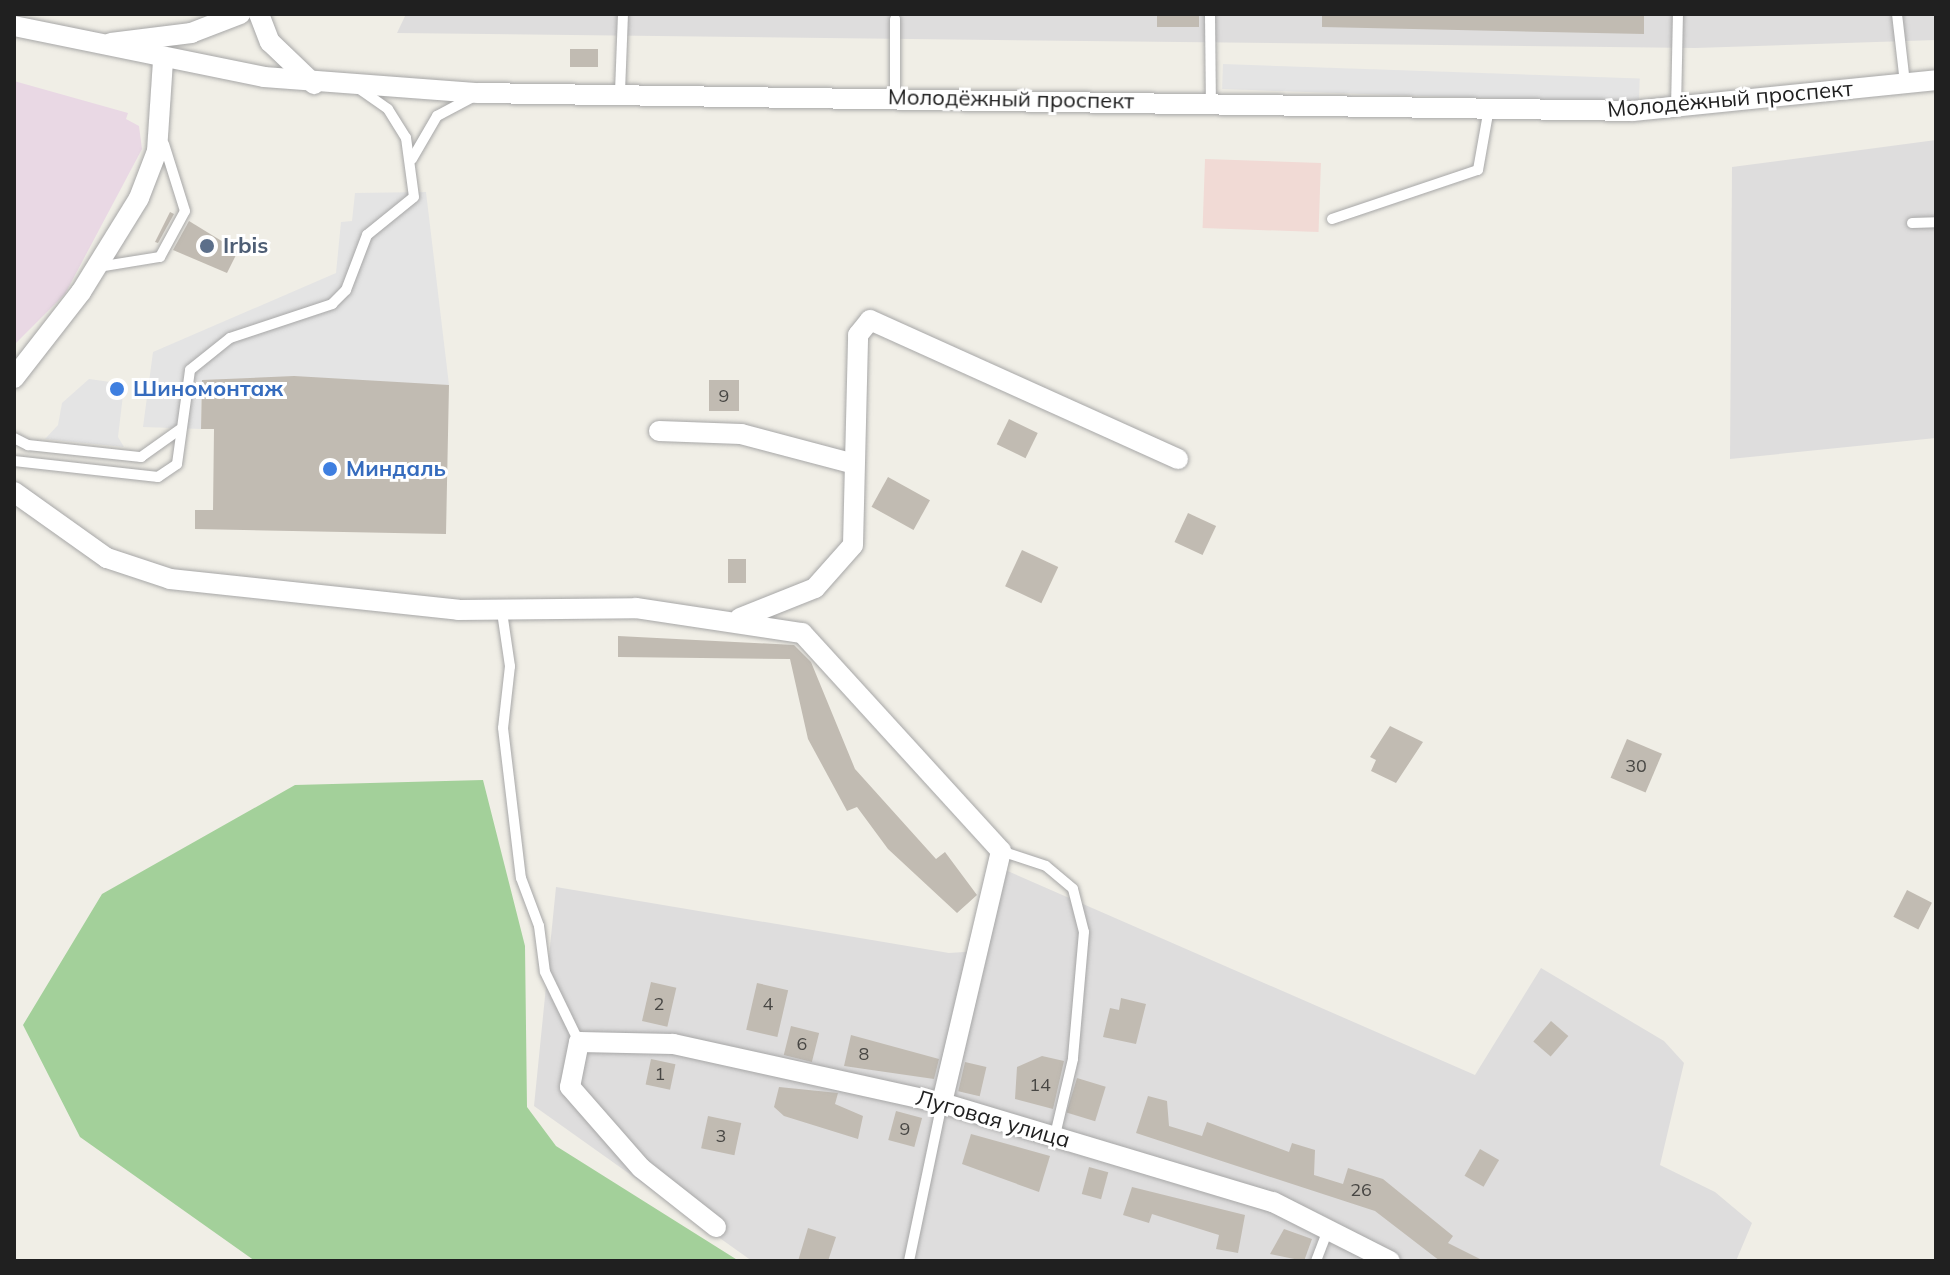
<!DOCTYPE html>
<html>
<head>
<meta charset="utf-8">
<style>
  body { margin:0 }
  #map { position:relative; width:1950px; height:1275px; overflow:hidden; background:#f0eee6; font-family:Mulish,sans-serif }
  div>[style] { position:absolute }
  [style*='--x'] { left:calc(var(--x)*1px); top:calc(var(--y)*1px); width:calc(var(--w)*1px); rotate:calc(var(--a)*1deg) }
  .residential>* { inset:0; background:#dedddd }
  .commercial>* { inset:0; background:#f1dad5; transform-origin:0 0 }
  .industrial>* { inset:0; background:#e9d8e4 }
  .forest>* { inset:0; background:#a3d09a }
  .parking>* { inset:0; background:#e4e4e4; transform-origin:0 0 }
  .building>* { inset:0; background:#c1bbb2; transform-origin:0 0 }
  .roads { filter:drop-shadow(0 0 2px #a7a7a7) drop-shadow(0 0 2px #a7a7a7) }
  .lane>* { height:10px; margin:-5px; padding:0 5px; transform-origin:5px; border-radius:5px; background:#fff }
  .street>* { height:20px; margin:-10px; padding:0 10px; transform-origin:10px; border-radius:10px; background:#fff }
  .dots>* { width:22px; height:22px; translate:-50% -50%; box-sizing:border-box; border:4px solid #fff; border-radius:50% }
  span { translate:-50% -50%; white-space:nowrap; text-align:center; line-height:1.15; -webkit-text-stroke:6px #fff; paint-order:stroke }
  .number-label { font-size:18px; color:#484744 }
  .number-label span { -webkit-text-stroke-width:0 }
  .street-label { font-size:22px; color:#202020 }
  .service-label { font-size:22px; color:#4e5e75; font-weight:700 }
  .left { translate:0 -50%; text-align:left }
  .shop-label { font-size:22px; color:#366cbe; font-weight:700 }
  .frame { position:absolute; inset:0; border:16px solid #202020; pointer-events:none }
</style>
</head>
<body>
<div id="map">
  <div class="residential">
    <div style="clip-path:polygon(406px 14px,1936px 14px,1936px 40px,1695px 48px,397px 33px)"></div>
    <div style="clip-path:polygon(1936px 140px,1936px 438px,1730px 459px,1732px 167px)"></div>
    <div style="clip-path:polygon(1003px 869px,1475px 1075px,1541px 968px,1664px 1041px,1684px 1063px,1660px 1165px,1715px 1192px,1752px 1223px,1736px 1261px,752px 1261px,534px 1106px,556px 887px,949px 953px,979px 951px)"></div>
  </div>
  <div class="commercial">
    <div style="left:1205px;top:159px;width:116px;height:69px;rotate:2deg"></div>
  </div>
  <div class="industrial">
    <div style="clip-path:polygon(14px 81px,128px 113px,126px 119px,139px 126px,142px 149px,65px 294px,14px 345px)"></div>
  </div>
  <div class="forest">
    <div style="clip-path:polygon(483px 780px,525px 946px,527px 1107px,556px 1146px,739px 1261px,255px 1261px,80px 1137px,23px 1025px,102px 894px,295px 785px)"></div>
  </div>
  <div class="parking">
    <div style="left:1223px;top:64px;width:417px;height:25px;rotate:2deg"></div>
    <div style="clip-path:polygon(426px 192px,449px 385px,202px 380px,201px 429px,143px 427px,153px 352px,336px 273px,341px 222px,352px 221px,355px 193px)"></div>
    <div style="clip-path:polygon(89px 379px,110px 382px,109px 393px,123px 395px,118px 437px,124px 447px,45px 439px,58px 425px,62px 403px)"></div>
  </div>
  <div class="building">
    <div style="left:1157px;top:14px;width:42px;height:13px"></div>
    <div style="clip-path:polygon(1322px 14px,1644px 14px,1644px 34px,1322px 27px)"></div>
    <div style="left:570px;top:49px;width:28px;height:18px"></div>
    <div style="clip-path:polygon(170px 212px,174px 214px,158px 243px,155px 242px)"></div>
    <div style="clip-path:polygon(189px 221px,238px 251px,227px 273px,173px 250px)"></div>
    <div style="clip-path:polygon(294px 376px,449px 385px,446px 534px,195px 529px,195px 510px,213px 510px,214px 429px,201px 429px,202px 380px)"></div>
    <div style="left:709px;top:380px;width:30px;height:31px"></div>
    <div style="left:1009px;top:419px;width:32px;height:28px;rotate:26deg"></div>
    <div style="left:888px;top:477px;width:48px;height:34px;rotate:29deg"></div>
    <div style="left:1188px;top:513px;width:31px;height:32px;rotate:25deg"></div>
    <div style="left:1022px;top:550px;width:40px;height:40px;rotate:25deg"></div>
    <div style="left:728px;top:559px;width:18px;height:24px"></div>
    <div style="clip-path:polygon(618px 636px,794px 645px,811px 662px,855px 769px,936px 859px,945px 852px,977px 895px,957px 913px,888px 849px,857px 807px,847px 811px,808px 739px,790px 659px,618px 657px)"></div>
    <div style="clip-path:polygon(1390px 726px,1423px 742px,1396px 783px,1371px 771px,1376px 760px,1370px 757px)"></div>
    <div style="left:1627px;top:739px;width:38px;height:42px;rotate:23deg"></div>
    <div style="left:1907px;top:890px;width:28px;height:30px;rotate:27deg"></div>
    <div style="left:651px;top:982px;width:26px;height:40px;rotate:13deg"></div>
    <div style="left:757px;top:983px;width:32px;height:48px;rotate:13deg"></div>
    <div style="clip-path:polygon(1121px 998px,1146px 1004px,1136px 1044px,1103px 1037px,1110px 1008px,1119px 1010px)"></div>
    <div style="left:1551px;top:1021px;width:23px;height:27px;rotate:41deg"></div>
    <div style="left:791px;top:1026px;width:29px;height:30px;rotate:14deg"></div>
    <div style="clip-path:polygon(851px 1035px,939px 1059px,934px 1079px,844px 1066px)"></div>
    <div style="clip-path:polygon(1042px 1056px,1064px 1061px,1053px 1109px,1015px 1099px,1017px 1067px)"></div>
    <div style="left:651px;top:1059px;width:25px;height:26px;rotate:12deg"></div>
    <div style="left:965px;top:1062px;width:22px;height:30px;rotate:13deg"></div>
    <div style="left:1077px;top:1078px;width:30px;height:36px;rotate:17deg"></div>
    <div style="clip-path:polygon(779px 1087px,838px 1093px,835px 1104px,863px 1116px,858px 1139px,784px 1116px,774px 1107px)"></div>
    <div style="clip-path:polygon(1148px 1096px,1167px 1101px,1169px 1126px,1202px 1136px,1207px 1122px,1289px 1152px,1292px 1143px,1315px 1150px,1314px 1175px,1343px 1184px,1348px 1168px,1383px 1179px,1453px 1236px,1448px 1243px,1484px 1261px,1440px 1261px,1375px 1211px,1136px 1133px)"></div>
    <div style="left:896px;top:1111px;width:27px;height:30px;rotate:15deg"></div>
    <div style="left:708px;top:1116px;width:34px;height:33px;rotate:12deg"></div>
    <div style="clip-path:polygon(971px 1134px,1050px 1156px,1039px 1192px,962px 1164px)"></div>
    <div style="left:1480px;top:1149px;width:22px;height:31px;rotate:30deg"></div>
    <div style="left:1089px;top:1167px;width:20px;height:28px;rotate:15deg"></div>
    <div style="clip-path:polygon(1132px 1187px,1245px 1215px,1238px 1253px,1216px 1249px,1219px 1235px,1152px 1214px,1149px 1223px,1123px 1215px)"></div>
    <div style="clip-path:polygon(808px 1228px,836px 1237px,828px 1261px,798px 1261px)"></div>
    <div style="clip-path:polygon(1284px 1229px,1312px 1239px,1304px 1261px,1270px 1254px)"></div>
  </div>
  <div class="roads">
    <div class="lane">
      <div style="--x:1210;--y:14;--w:89;--a:89.4"></div>
      <div style="--x:1897;--y:14;--w:69;--a:83.4"></div>
      <div style="--x:895;--y:19;--w:78;--a:90"></div>
      <div style="--x:620;--y:92;--w:78;--a:-87.8"></div>
      <div style="--x:1676;--y:108;--w:94;--a:-88.8"></div>
      <div style="--x:412;--y:159;--w:50;--a:-59.8"></div>
      <div style="--x:437;--y:116;--w:40;--a:-28"></div>
      <div style="--x:1332;--y:219;--w:154;--a:-18.6"></div>
      <div style="--x:1478;--y:170;--w:63;--a:-79.9"></div>
      <div style="--x:1912;--y:223;--w:24;--a:-2"></div>
      <div style="--x:98;--y:267;--w:63;--a:-9.2"></div>
      <div style="--x:160;--y:257;--w:52;--a:-61.5"></div>
      <div style="--x:185;--y:211;--w:70;--a:-107.4"></div>
      <div style="--x:14;--y:438;--w:16;--a:27"></div>
      <div style="--x:28;--y:445;--w:114;--a:6.1"></div>
      <div style="--x:141;--y:457;--w:47;--a:-35.4"></div>
      <div style="--x:14;--y:461;--w:145;--a:6.3"></div>
      <div style="--x:158;--y:477;--w:23;--a:-34"></div>
      <div style="--x:177;--y:464;--w:95;--a:-82.1"></div>
      <div style="--x:190;--y:370;--w:51;--a:-38.7"></div>
      <div style="--x:230;--y:338;--w:108;--a:-18.4"></div>
      <div style="--x:332;--y:304;--w:20;--a:-45"></div>
      <div style="--x:346;--y:290;--w:59;--a:-69.1"></div>
      <div style="--x:367;--y:235;--w:60;--a:-39"></div>
      <div style="--x:414;--y:197;--w:60;--a:-97.7"></div>
      <div style="--x:406;--y:138;--w:34;--a:-122"></div>
      <div style="--x:388;--y:109;--w:38;--a:-145"></div>
      <div style="--x:502;--y:612;--w:55;--a:81.6"></div>
      <div style="--x:510;--y:666;--w:62;--a:96.4"></div>
      <div style="--x:503;--y:728;--w:151;--a:83.2"></div>
      <div style="--x:521;--y:878;--w:51;--a:69.4"></div>
      <div style="--x:539;--y:926;--w:46;--a:82.6"></div>
      <div style="--x:545;--y:972;--w:78;--a:64.1"></div>
      <div style="--x:1001;--y:851;--w:47;--a:18.4"></div>
      <div style="--x:1046;--y:866;--w:35;--a:40"></div>
      <div style="--x:1073;--y:889;--w:44;--a:75.7"></div>
      <div style="--x:1084;--y:932;--w:127;--a:95"></div>
      <div style="--x:1073;--y:1059;--w:78;--a:103.3"></div>
      <div style="--x:909;--y:1261;--w:161;--a:-78.2"></div>
      <div style="--x:1316;--y:1261;--w:33;--a:-69"></div>
    </div>
    <div class="street">
      <div style="--x:259;--y:14;--w:30;--a:69"></div>
      <div style="--x:270;--y:42;--w:61;--a:43.7"></div>
      <div style="--x:14;--y:26;--w:255;--a:11.5"></div>
      <div style="--x:264;--y:77;--w:215;--a:4.3"></div>
      <div style="--x:478;--y:93;--w:1155;--a:0.89"></div>
      <div style="--x:1633;--y:111;--w:305;--a:-5.8"></div>
      <div style="--x:111;--y:43;--w:81;--a:-7.1"></div>
      <div style="--x:191;--y:33;--w:53;--a:-21.2"></div>
      <div style="--x:14;--y:378;--w:109;--a:-52.1"></div>
      <div style="--x:81;--y:292;--w:110;--a:-58.3"></div>
      <div style="--x:139;--y:198;--w:50;--a:-69"></div>
      <div style="--x:157;--y:151;--w:90;--a:-86.2"></div>
      <div style="--x:659;--y:431;--w:82;--a:2.1"></div>
      <div style="--x:741;--y:434;--w:114;--a:14.8"></div>
      <div style="--x:14;--y:492;--w:114;--a:35.4"></div>
      <div style="--x:107;--y:558;--w:66;--a:18.4"></div>
      <div style="--x:170;--y:579;--w:290;--a:6.1"></div>
      <div style="--x:458;--y:610;--w:178;--a:-0.6"></div>
      <div style="--x:636;--y:608;--w:168;--a:8.6"></div>
      <div style="--x:802;--y:633;--w:295;--a:47.6"></div>
      <div style="--x:1001;--y:851;--w:259;--a:103.2"></div>
      <div style="--x:740;--y:618;--w:81;--a:-21.8"></div>
      <div style="--x:815;--y:588;--w:57;--a:-48.5"></div>
      <div style="--x:853;--y:545;--w:210;--a:-88.6"></div>
      <div style="--x:858;--y:335;--w:19;--a:-51"></div>
      <div style="--x:870;--y:320;--w:338;--a:24.3"></div>
      <div style="--x:716;--y:1227;--w:95;--a:-141.8"></div>
      <div style="--x:641;--y:1168;--w:108;--a:-131.2"></div>
      <div style="--x:570;--y:1087;--w:46;--a:-78.7"></div>
      <div style="--x:579;--y:1042;--w:94;--a:1.2"></div>
      <div style="--x:673;--y:1044;--w:275;--a:12.4"></div>
      <div style="--x:942;--y:1103;--w:345;--a:16.7"></div>
      <div style="--x:1273;--y:1202;--w:131;--a:26.8"></div>
    </div>
  </div>
  <div class="dots">
    <div style="left:207px;top:246px;background:#5c6f8a"></div>
    <div style="left:117px;top:389px;background:#3f7fe0"></div>
    <div style="left:330px;top:469px;background:#3f7fe0"></div>
  </div>
  <div class="number-label">
    <span style="left:724px;top:396px">9</span>
    <span style="left:1636px;top:766px">30</span>
    <span style="left:659px;top:1004px">2</span>
    <span style="left:768px;top:1004px">4</span>
    <span style="left:802px;top:1044px">6</span>
    <span style="left:864px;top:1054px">8</span>
    <span style="left:660px;top:1074px">1</span>
    <span style="left:1040px;top:1085px">14</span>
    <span style="left:905px;top:1129px">9</span>
    <span style="left:721px;top:1136px">3</span>
    <span style="left:1361px;top:1190px">26</span>
  </div>
  <div class="street-label">
    <span style="left:1011px;top:99px;rotate:1deg">Молодёжный проспект</span>
    <span style="left:1730px;top:99px;rotate:-5deg">Молодёжный проспект</span>
    <span style="left:993px;top:1119px;rotate:16deg">Луговая улица</span>
  </div>
  <div class="service-label">
    <span class="left" style="left:223px;top:246px">Irbis</span>
  </div>
  <div class="shop-label">
    <span class="left" style="left:133px;top:389px">Шиномонтаж</span>
    <span class="left" style="left:346px;top:469px">Миндаль</span>
  </div>
  <div class="frame"></div>
</div>
</body>
</html>
